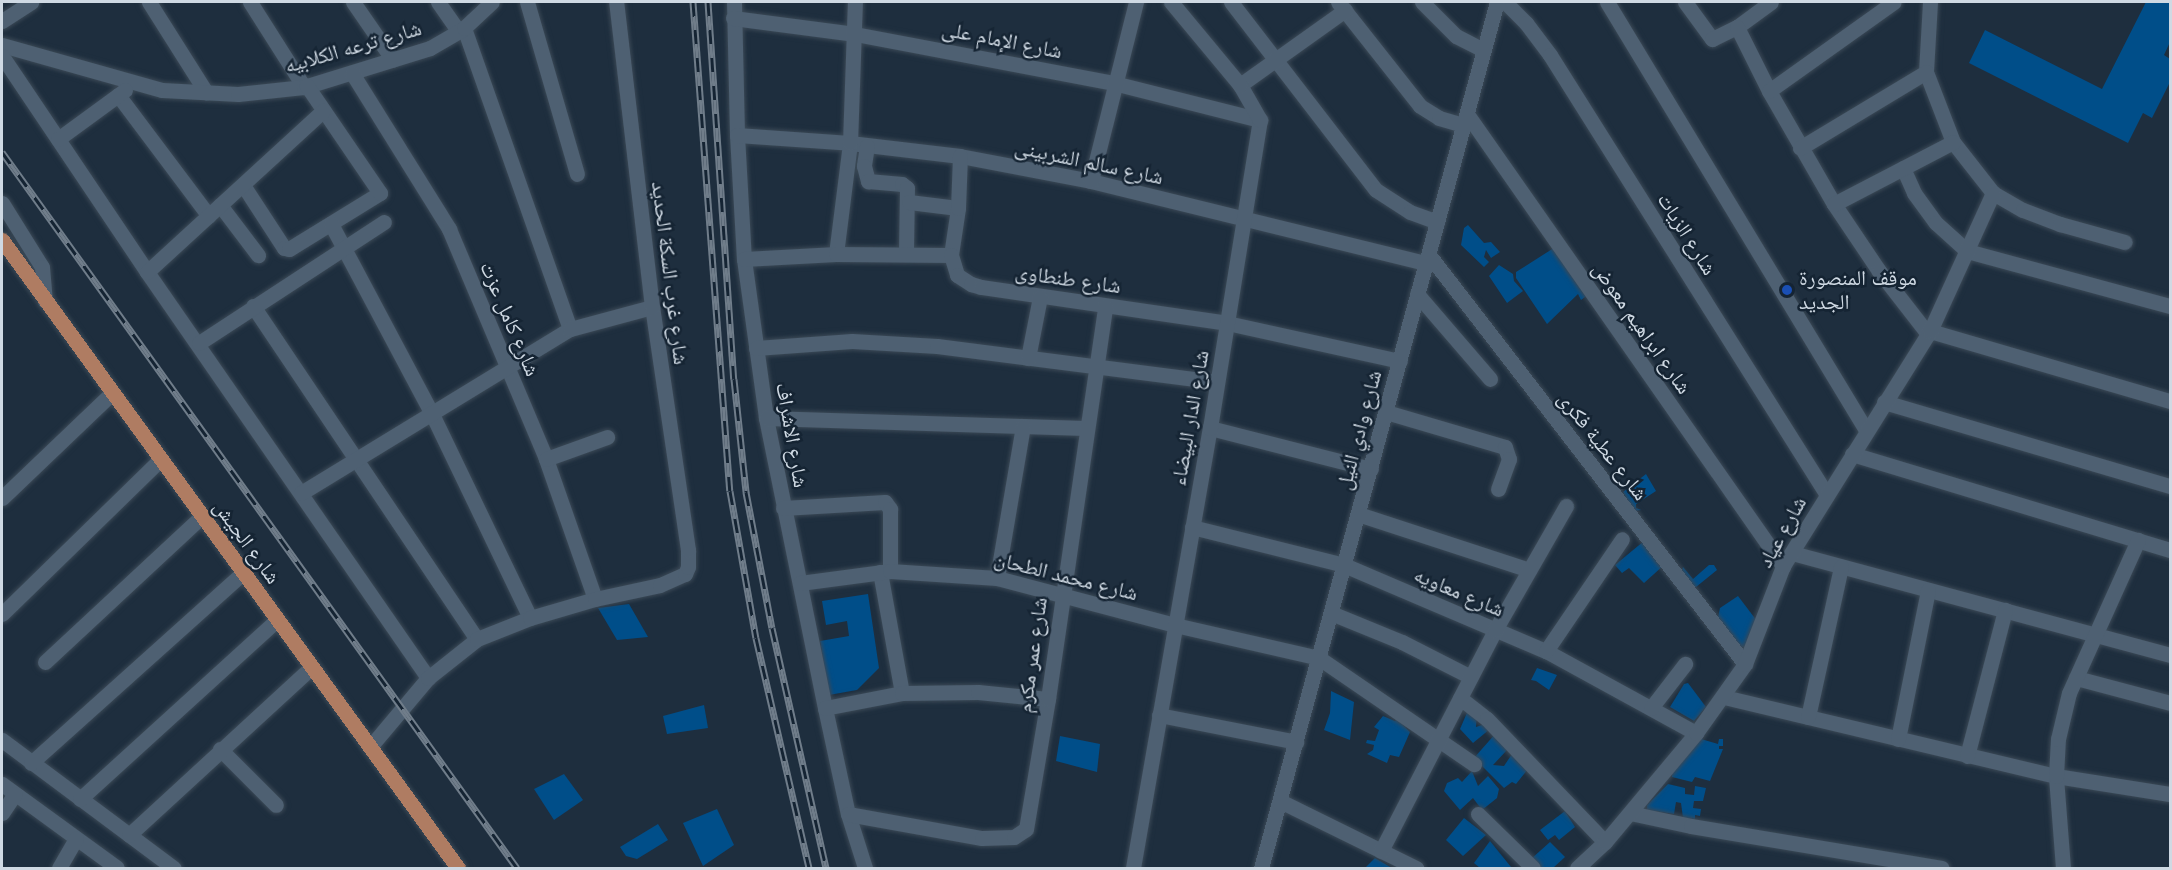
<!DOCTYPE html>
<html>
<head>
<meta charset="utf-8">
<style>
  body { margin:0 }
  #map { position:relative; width:2172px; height:870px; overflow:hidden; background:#1e2e3e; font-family:"Roboto Serif","Noto Naskh Arabic",serif }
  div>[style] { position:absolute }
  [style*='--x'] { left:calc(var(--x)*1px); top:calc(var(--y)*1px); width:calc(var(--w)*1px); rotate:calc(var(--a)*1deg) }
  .building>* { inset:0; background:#004e89 }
  .roads { filter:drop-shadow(0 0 2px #3b4956) drop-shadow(0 0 2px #3b4956) }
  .minor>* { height:15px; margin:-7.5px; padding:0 7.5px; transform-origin:7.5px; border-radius:7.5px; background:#4e6072 }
  .major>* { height:15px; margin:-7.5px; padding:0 7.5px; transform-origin:7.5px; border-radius:7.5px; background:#af7c62 }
  .rail>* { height:7px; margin-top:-3.5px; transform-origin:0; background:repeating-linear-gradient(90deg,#152433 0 14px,#707d8a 0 28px); box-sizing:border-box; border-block:2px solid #707d8a }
  .dots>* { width:16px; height:16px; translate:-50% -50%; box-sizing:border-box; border:3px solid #152433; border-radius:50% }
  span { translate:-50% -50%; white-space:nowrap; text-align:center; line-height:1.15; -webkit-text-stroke:5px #152433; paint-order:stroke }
  .street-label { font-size:21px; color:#cfd9e3 }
  .poi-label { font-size:21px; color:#cfd9e3 }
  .left { translate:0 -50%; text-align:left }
  .frame { position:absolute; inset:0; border:3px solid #cfd9e3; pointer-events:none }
</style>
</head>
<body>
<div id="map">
  <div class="building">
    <div style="clip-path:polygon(2146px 2px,2170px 2px,2170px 42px,2164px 55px,2170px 59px,2170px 82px,2152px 118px,2143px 113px,2128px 143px,1969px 63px,1985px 30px,2102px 89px)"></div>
    <div style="clip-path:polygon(1468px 225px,1484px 243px,1491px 242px,1500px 252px,1491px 258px,1486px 250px,1484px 257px,1489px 262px,1484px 267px,1461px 245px,1464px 228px)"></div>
    <div style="clip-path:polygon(1557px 246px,1589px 294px,1581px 300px,1578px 294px,1547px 324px,1516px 278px,1516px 272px)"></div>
    <div style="clip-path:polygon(1499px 265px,1513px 274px,1514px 281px,1523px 291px,1507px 303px,1489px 276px)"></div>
    <div style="clip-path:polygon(1646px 474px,1656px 491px,1636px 504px,1636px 508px,1641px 510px,1634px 511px,1623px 492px)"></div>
    <div style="clip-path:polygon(1644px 541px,1664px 565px,1644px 583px,1629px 568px,1622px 573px,1615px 565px)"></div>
    <div style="clip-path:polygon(1709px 565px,1714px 565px,1717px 570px,1696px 587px,1691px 587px,1681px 573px,1683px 567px,1693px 579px)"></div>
    <div style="clip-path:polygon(868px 594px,879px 668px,857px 690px,829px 695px,820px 641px,849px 636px,847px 621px,826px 625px,822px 601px)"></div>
    <div style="clip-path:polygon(1738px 596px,1757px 621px,1746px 648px,1740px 647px,1718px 617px,1720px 608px)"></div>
    <div style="clip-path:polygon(629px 604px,648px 637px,617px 640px,598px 608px)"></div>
    <div style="clip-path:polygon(1537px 668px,1557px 675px,1549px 690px,1536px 681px,1531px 680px)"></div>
    <div style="clip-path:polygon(1688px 683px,1706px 707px,1694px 721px,1670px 707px,1684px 684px)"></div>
    <div style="clip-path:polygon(1331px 691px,1354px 702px,1350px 740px,1324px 730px,1330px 713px)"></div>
    <div style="clip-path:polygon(704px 705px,708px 728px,667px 734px,663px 716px)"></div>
    <div style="clip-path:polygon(1469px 708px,1477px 714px,1476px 727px,1485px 724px,1490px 729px,1473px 743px,1460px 729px)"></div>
    <div style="clip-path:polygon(1383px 716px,1395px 721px,1397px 719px,1410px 732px,1399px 757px,1390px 755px,1387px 763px,1367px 754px,1373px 750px,1374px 745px,1366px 743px,1367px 740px,1375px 741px,1379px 730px,1374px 727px)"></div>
    <div style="clip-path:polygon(1496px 733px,1508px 749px,1493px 765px,1504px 766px,1512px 754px,1528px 769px,1516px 784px,1512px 782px,1504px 788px,1474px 758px)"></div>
    <div style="clip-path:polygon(1060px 736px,1100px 744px,1097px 772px,1056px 761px)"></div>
    <div style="clip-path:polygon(1701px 739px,1718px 744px,1719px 739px,1723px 739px,1723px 746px,1719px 746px,1719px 749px,1723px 749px,1710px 781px,1695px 777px,1692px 782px,1672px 777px,1672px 771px)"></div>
    <div style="clip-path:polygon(1472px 771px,1478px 786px,1488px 776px,1499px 789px,1497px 798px,1482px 810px,1473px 798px,1460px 810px,1444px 791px,1447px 783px,1458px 778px,1462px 782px)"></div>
    <div style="clip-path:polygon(564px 774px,583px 800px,554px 820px,534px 789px)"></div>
    <div style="clip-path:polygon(1668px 784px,1685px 788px,1685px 794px,1694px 795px,1695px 786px,1706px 788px,1703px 801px,1694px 801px,1693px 808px,1701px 809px,1700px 816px,1695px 815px,1695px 819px,1683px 818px,1681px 803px,1676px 802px,1674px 814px,1647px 810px,1647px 805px)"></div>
    <div style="clip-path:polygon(717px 809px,734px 845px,703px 866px,683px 823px)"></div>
    <div style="clip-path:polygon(1565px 811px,1575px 827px,1559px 840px,1555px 835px,1548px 840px,1540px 830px)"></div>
    <div style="clip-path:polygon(1464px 818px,1486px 835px,1463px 856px,1446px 840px)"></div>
    <div style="clip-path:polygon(658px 824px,668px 840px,637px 859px,626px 856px,620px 847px)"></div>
    <div style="clip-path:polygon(1490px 841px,1511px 867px,1510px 868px,1480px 868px,1474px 863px)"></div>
    <div style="clip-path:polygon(1550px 842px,1565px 857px,1553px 868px,1539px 868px,1531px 859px)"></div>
    <div style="clip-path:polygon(1375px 858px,1392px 868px,1365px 868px)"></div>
  </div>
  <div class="roads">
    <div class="minor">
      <div style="--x:149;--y:2;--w:107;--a:57.7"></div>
      <div style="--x:250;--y:2;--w:101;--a:57.6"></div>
      <div style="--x:353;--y:2;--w:70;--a:55.4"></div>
      <div style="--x:438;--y:2;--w:35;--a:55"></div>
      <div style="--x:527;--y:2;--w:179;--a:73.8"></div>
      <div style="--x:734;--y:2;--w:133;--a:88.7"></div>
      <div style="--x:737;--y:135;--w:124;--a:86.8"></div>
      <div style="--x:744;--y:259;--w:161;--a:82.1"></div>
      <div style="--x:766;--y:418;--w:296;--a:78.5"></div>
      <div style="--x:825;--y:708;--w:108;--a:77.8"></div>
      <div style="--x:848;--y:814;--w:57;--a:72.5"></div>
      <div style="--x:1231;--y:2;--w:237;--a:52.4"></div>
      <div style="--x:1376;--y:190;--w:40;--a:32.9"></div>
      <div style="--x:1410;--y:212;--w:29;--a:20"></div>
      <div style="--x:1338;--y:2;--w:132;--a:51.7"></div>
      <div style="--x:1420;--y:106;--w:22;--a:32"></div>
      <div style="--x:1439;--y:118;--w:26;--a:16"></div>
      <div style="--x:1422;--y:2;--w:48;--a:45"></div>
      <div style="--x:1456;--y:36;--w:31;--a:27"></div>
      <div style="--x:1505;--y:2;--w:30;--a:45"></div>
      <div style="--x:1526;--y:23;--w:40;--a:53"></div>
      <div style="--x:1550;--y:55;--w:520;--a:57.81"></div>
      <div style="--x:1607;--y:2;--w:500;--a:58.82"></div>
      <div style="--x:1685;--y:2;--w:46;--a:53.9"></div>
      <div style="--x:1712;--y:39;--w:28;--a:-26"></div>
      <div style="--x:1737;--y:27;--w:42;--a:-36.3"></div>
      <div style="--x:1930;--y:2;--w:70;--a:93.3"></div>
      <div style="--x:1926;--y:72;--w:75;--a:68.9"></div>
      <div style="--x:1953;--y:142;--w:65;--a:51.9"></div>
      <div style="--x:1993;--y:193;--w:34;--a:30"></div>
      <div style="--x:2023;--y:210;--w:40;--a:21"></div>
      <div style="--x:2060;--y:224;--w:67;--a:15.5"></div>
      <div style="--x:733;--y:18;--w:123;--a:7.5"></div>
      <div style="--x:855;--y:34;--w:264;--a:10.7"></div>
      <div style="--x:1114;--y:83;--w:151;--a:14.2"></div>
      <div style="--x:2;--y:21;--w:35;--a:-33"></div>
      <div style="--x:1737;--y:27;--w:72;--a:63.4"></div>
      <div style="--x:1769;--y:91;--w:130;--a:60.1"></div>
      <div style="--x:1834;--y:204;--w:81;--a:56.1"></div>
      <div style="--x:1879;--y:271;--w:80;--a:52.1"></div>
      <div style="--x:464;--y:28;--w:319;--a:70.6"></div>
      <div style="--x:2;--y:45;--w:166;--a:15.7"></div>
      <div style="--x:162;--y:90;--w:76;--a:3"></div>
      <div style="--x:238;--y:94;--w:66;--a:-6.1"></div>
      <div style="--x:304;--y:87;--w:132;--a:-17.2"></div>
      <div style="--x:430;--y:48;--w:39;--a:-30"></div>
      <div style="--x:464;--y:28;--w:38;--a:-43"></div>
      <div style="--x:2;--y:56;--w:260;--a:56.1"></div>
      <div style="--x:147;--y:272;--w:494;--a:55.3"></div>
      <div style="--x:352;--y:73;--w:184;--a:58.1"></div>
      <div style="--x:449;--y:229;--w:250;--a:67.1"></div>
      <div style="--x:546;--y:459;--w:148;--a:70.7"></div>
      <div style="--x:1240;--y:85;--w:129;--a:-35.5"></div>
      <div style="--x:1769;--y:91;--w:153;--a:-35.5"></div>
      <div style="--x:118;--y:95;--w:151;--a:53.1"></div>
      <div style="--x:1467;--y:114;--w:552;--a:55.04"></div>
      <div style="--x:737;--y:135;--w:113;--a:4"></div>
      <div style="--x:850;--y:143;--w:111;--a:6.7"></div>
      <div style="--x:960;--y:156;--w:133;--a:10.8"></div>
      <div style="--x:1091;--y:181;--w:345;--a:13.8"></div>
      <div style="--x:58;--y:139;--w:83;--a:-36.2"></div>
      <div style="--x:867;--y:146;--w:20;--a:99"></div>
      <div style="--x:864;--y:166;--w:16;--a:75"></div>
      <div style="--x:868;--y:181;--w:34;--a:5"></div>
      <div style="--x:902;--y:184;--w:6;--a:39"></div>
      <div style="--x:907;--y:188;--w:66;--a:90.9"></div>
      <div style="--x:1800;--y:148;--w:147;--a:-31.1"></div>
      <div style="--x:1903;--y:168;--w:27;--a:66"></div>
      <div style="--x:1914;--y:193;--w:37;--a:54"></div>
      <div style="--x:1936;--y:223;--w:42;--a:42.1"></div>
      <div style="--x:1967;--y:251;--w:210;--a:15.2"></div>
      <div style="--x:1091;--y:181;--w:185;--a:-75.9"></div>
      <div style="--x:243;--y:185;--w:75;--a:56.9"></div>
      <div style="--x:284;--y:248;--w:5;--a:11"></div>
      <div style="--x:289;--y:249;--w:107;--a:-31.6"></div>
      <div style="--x:380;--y:193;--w:130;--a:-124.3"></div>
      <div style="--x:909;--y:202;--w:49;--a:7"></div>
      <div style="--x:2;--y:203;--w:75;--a:58"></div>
      <div style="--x:42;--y:267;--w:34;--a:85"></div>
      <div style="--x:1834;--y:204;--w:134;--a:-27.5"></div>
      <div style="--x:220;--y:205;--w:63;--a:52.8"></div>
      <div style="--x:331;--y:224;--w:215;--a:62"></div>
      <div style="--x:432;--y:414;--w:226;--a:64.3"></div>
      <div style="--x:836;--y:254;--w:112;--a:-82.8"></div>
      <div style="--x:850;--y:143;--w:141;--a:-88"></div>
      <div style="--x:951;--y:255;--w:48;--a:-81.5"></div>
      <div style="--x:958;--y:208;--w:52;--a:-87.8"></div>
      <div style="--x:1429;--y:255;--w:517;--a:52.31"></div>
      <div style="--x:744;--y:259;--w:92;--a:-3.1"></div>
      <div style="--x:836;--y:254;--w:115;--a:0.5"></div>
      <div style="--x:951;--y:255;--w:21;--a:73"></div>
      <div style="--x:957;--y:275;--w:17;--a:33"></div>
      <div style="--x:971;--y:284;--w:10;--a:17"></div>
      <div style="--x:981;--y:287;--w:249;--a:8.3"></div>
      <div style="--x:1227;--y:323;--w:177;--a:12.4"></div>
      <div style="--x:147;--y:272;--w:239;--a:-42.5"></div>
      <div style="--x:1417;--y:294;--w:112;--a:49.3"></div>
      <div style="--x:253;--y:306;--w:401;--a:56.1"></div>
      <div style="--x:1930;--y:331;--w:250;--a:16.3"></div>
      <div style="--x:199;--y:343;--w:221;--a:-33.2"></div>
      <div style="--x:756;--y:348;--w:96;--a:-4.2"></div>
      <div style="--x:852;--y:341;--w:85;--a:3.4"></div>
      <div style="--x:937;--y:346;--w:282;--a:7.3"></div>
      <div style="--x:1028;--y:358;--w:62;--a:-78.9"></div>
      <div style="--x:1884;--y:402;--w:298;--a:16.4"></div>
      <div style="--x:1386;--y:412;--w:124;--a:16.4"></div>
      <div style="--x:1505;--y:447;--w:13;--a:72"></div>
      <div style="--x:1509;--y:459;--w:32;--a:110"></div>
      <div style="--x:766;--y:418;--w:320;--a:1.8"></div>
      <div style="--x:1210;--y:428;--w:166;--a:14.3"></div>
      <div style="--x:1852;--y:454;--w:332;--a:16.8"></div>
      <div style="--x:546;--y:459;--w:65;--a:-19.8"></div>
      <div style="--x:301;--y:493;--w:315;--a:-31.4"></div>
      <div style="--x:570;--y:329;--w:85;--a:-15"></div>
      <div style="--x:2;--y:498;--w:152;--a:-43.7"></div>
      <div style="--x:783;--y:508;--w:102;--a:-3.4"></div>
      <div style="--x:885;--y:502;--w:9;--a:54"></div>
      <div style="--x:890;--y:509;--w:62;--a:90"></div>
      <div style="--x:1358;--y:514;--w:180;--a:18.1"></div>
      <div style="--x:1192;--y:527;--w:157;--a:14"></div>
      <div style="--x:1344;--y:565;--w:220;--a:23.1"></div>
      <div style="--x:1546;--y:651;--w:171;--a:28.7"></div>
      <div style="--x:1792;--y:553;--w:392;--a:15.1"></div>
      <div style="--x:880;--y:572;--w:123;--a:79.7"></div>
      <div style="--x:997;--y:578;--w:154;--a:-80.3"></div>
      <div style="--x:800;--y:583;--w:91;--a:-7.6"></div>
      <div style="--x:890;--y:571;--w:107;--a:3.7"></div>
      <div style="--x:997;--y:578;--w:184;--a:14.8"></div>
      <div style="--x:1175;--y:625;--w:148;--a:12.9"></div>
      <div style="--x:1319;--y:658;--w:188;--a:34.4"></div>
      <div style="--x:1331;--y:613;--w:77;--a:22.2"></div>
      <div style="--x:1402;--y:642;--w:77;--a:26.9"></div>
      <div style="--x:2;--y:614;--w:222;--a:-44.3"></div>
      <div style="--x:1546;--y:651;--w:135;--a:-55.8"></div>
      <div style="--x:45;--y:662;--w:214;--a:-42.9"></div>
      <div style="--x:2076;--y:678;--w:97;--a:14.9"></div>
      <div style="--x:1724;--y:697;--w:341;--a:13.4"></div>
      <div style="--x:2056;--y:776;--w:115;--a:9"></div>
      <div style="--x:1460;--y:698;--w:34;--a:38"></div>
      <div style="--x:1487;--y:719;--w:170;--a:46.2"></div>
      <div style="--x:825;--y:708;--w:78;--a:-11"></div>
      <div style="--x:902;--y:693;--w:76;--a:-0.8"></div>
      <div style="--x:978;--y:692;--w:70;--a:5.7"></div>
      <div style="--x:1651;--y:708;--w:56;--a:-52.3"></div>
      <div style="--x:1159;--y:715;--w:140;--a:11.1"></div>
      <div style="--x:1808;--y:717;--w:154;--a:-77.6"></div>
      <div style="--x:1898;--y:739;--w:152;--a:-78.6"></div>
      <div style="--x:2;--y:740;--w:214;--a:36.7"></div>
      <div style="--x:370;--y:747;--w:90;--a:-50"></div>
      <div style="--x:428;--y:678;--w:63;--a:-38.5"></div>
      <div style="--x:477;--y:639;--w:57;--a:-21.6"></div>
      <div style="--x:530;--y:618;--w:68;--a:-16.3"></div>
      <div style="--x:595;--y:599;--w:66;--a:-12.2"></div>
      <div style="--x:660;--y:585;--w:27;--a:-24"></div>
      <div style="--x:685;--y:574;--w:8;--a:-67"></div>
      <div style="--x:688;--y:567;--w:17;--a:-90"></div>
      <div style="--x:688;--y:550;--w:246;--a:-98.4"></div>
      <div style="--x:652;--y:307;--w:307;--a:-96.7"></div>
      <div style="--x:220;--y:749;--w:79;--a:45"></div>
      <div style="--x:1967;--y:756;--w:151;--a:-75.4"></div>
      <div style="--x:31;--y:763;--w:285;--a:-41.9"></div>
      <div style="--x:2;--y:784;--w:142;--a:36.1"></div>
      <div style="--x:80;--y:799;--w:266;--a:-42.3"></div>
      <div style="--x:1280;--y:801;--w:152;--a:26.2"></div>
      <div style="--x:2;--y:813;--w:23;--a:-56"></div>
      <div style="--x:1630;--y:813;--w:62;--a:12"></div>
      <div style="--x:1691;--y:826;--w:254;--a:9.5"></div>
      <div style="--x:848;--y:814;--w:136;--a:10.2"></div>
      <div style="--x:982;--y:838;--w:32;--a:-2"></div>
      <div style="--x:1014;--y:837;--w:14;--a:-34"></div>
      <div style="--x:1026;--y:829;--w:132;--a:-80.4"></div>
      <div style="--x:1048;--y:699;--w:397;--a:-81.7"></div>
      <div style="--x:1478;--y:814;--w:77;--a:44.5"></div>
      <div style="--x:129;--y:835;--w:248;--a:-42.6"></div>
      <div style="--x:1381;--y:851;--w:249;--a:-62.7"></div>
      <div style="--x:1495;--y:630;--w:143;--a:-60.2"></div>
      <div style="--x:59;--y:868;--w:34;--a:-60"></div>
      <div style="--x:1133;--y:868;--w:447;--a:-80.1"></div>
      <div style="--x:1210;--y:428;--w:312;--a:-80.8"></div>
      <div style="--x:1260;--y:120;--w:40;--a:-119.7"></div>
      <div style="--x:1240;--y:85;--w:108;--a:-129.7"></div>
      <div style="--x:1261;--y:868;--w:898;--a:-74.76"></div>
      <div style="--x:1577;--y:868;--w:38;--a:-43"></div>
      <div style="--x:1605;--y:842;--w:142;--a:-50.1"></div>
      <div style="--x:1696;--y:733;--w:85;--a:-54.6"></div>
      <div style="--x:1745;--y:664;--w:105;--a:-68.8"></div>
      <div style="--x:1783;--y:566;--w:277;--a:-58"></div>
      <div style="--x:1930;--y:331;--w:152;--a:-65.5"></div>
      <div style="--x:2063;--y:868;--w:92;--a:-94.4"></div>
      <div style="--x:2056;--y:776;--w:37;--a:-87"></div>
      <div style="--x:2058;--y:739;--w:47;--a:-76.6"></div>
      <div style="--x:2069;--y:693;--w:168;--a:-65.7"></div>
    </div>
    <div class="major">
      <div style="--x:2;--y:240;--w:776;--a:54.02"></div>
    </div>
  </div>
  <div class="rail">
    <div style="--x:693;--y:2;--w:490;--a:85.7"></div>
    <div style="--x:730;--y:491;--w:149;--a:80"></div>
    <div style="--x:756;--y:638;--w:236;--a:77"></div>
    <div style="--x:708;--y:2;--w:378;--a:86.1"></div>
    <div style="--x:734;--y:379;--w:114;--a:83.9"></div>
    <div style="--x:746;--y:492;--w:138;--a:79.2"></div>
    <div style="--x:772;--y:628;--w:246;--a:77.3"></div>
    <div style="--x:2;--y:152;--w:882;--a:54.27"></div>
  </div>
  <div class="dots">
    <div style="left:1787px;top:290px;background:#1a4fb4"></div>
  </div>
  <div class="street-label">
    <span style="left:1002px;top:40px;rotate:11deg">شارع الإمام على</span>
    <span style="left:353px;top:47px;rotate:-16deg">شارع ترعه الكلابيه</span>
    <span style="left:1089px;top:162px;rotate:12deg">شارع سالم الشربينى</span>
    <span style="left:1687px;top:234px;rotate:58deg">شارع الزيات</span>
    <span style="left:670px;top:273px;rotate:83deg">شارع غرب السكة الحديد</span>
    <span style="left:1068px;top:279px;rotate:8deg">شارع طنطاوى</span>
    <span style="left:510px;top:319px;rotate:67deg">شارع كامل عزت</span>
    <span style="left:1642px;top:328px;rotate:55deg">شارع ابراهيم معوض</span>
    <span style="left:1190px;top:418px;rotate:-80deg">شارع الدار البيضاء</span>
    <span style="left:1359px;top:430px;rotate:-75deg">شارع وادي النيل</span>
    <span style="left:792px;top:435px;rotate:80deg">شارع الاشراف</span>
    <span style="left:1603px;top:446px;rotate:52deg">شارع عطية فكرى</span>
    <span style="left:1782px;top:532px;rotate:-61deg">شارع عياد</span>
    <span style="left:247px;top:542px;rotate:54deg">شارع الجيش</span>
    <span style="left:1066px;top:576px;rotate:14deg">شارع محمد الطحان</span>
    <span style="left:1459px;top:592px;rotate:23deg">شارع معاويه</span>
    <span style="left:1032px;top:655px;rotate:-82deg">شارع عمر مكرم</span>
  </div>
  <div class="poi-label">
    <span class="left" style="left:1799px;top:290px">موقف المنصورة<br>الجديد</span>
  </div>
  <div class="frame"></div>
</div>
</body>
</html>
